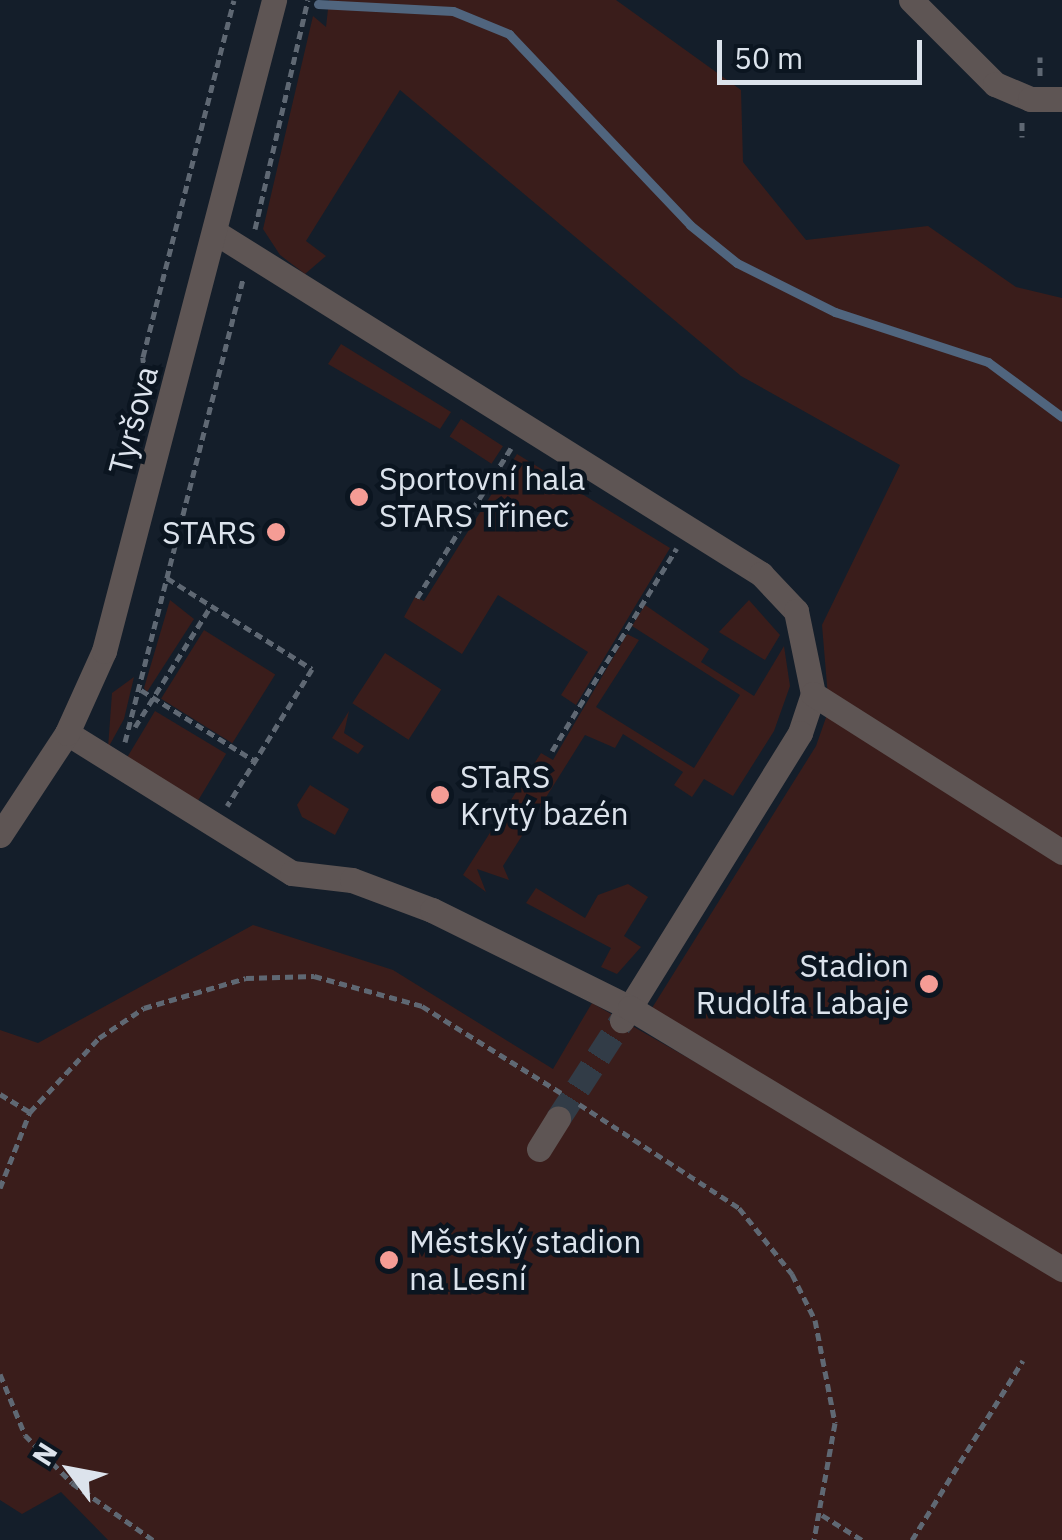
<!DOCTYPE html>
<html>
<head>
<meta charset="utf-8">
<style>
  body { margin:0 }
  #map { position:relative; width:1062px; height:1540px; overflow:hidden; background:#141e2a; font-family:"IBM Plex Sans",sans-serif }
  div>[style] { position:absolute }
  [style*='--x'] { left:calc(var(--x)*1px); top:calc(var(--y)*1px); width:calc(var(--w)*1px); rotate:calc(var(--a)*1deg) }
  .green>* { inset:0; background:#3a1d1b; transform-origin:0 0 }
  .stream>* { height:9px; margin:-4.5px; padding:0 4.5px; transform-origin:4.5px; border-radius:4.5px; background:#50657e }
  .minor-tunnel>* { height:25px; margin-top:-12.5px; transform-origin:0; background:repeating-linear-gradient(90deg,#323c47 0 25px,transparent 0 37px) }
  .path>* { height:5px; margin-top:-2.5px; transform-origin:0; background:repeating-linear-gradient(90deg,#5f6873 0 8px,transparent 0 13px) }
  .minor>* { height:25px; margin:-12.5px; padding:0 12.5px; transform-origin:12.5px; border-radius:12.5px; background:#5e5554 }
  .dots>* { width:28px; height:28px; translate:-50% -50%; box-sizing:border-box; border:5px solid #0b1520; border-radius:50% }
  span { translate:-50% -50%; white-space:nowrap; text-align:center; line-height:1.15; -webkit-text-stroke:9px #0b1520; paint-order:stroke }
  .street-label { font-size:32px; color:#dce3ec }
  .poi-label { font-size:32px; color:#dce3ec }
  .left { translate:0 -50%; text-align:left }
  .right { translate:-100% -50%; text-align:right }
  .north { position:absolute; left:20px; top:1420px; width:100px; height:100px; -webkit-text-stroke:8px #0b1520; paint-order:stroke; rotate:302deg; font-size:28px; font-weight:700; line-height:40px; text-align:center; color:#dce3ec }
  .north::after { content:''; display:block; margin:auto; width:35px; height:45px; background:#dce3ec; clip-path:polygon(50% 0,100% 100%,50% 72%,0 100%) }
  .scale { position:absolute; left:717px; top:40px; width:205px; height:45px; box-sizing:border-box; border:5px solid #dce3ec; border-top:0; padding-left:12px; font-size:30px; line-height:35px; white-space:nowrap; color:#dce3ec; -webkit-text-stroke:8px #0b1520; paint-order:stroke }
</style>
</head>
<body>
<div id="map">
  <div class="green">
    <div style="clip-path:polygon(329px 0,616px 0,741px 90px,743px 162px,806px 240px,928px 226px,1016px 287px,1062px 298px,1062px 1540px,108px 1540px,61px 1492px,22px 1514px,0 1500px,0 1030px,38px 1043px,253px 925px,393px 970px,553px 1069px,592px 1003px,711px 1071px,652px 1008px,816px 746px,829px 709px,822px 625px,900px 465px,741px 376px,400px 90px,306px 241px,326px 256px,305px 274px,280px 255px,263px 229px,313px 16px,326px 27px)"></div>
    <div style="clip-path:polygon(341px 344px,451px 412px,440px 429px,328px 364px)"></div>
    <div style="left:461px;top:419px;width:50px;height:21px;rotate:33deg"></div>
    <div style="clip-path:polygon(517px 454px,670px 548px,576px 705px,561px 695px,588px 652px,498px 595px,462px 654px,404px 617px,415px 597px,424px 601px)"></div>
    <div style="clip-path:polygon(170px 600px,194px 619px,147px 692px,144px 688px)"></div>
    <div style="clip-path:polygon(749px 600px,780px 635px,765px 660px,719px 632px)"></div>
    <div style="clip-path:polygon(645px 605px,709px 649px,701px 662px,754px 696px,784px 646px,790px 686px,774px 731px,733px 796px,704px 779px,692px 797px,674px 785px,683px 772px,623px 734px,615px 748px,585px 735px,503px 866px,509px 880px,477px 869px,486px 892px,463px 875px,541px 753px,553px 760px,627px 634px,639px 640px,596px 707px,694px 768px,740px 695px,632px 626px)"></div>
    <div style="left:204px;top:630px;width:84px;height:81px;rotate:32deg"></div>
    <div style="left:385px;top:653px;width:67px;height:60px;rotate:33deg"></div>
    <div style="clip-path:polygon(134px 677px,124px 719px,108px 748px,112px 693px)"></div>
    <div style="left:155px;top:711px;width:83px;height:58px;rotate:31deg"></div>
    <div style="clip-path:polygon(349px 711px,344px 733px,364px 746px,358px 754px,332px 738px)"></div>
    <div style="clip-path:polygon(310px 785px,349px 809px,335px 835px,302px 817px,297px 805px)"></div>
    <div style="clip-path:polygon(628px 884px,648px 897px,624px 936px,641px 947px,617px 974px,601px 967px,611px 948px,526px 903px,536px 888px,585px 918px,598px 895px)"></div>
  </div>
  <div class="stream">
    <div style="--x:318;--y:4;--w:135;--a:3"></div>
    <div style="--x:453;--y:11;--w:61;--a:22.3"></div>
    <div style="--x:509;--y:34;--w:263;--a:46.5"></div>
    <div style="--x:690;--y:225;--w:60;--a:39"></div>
    <div style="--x:737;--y:263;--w:110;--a:26.6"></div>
    <div style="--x:835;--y:312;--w:161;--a:18.1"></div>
    <div style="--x:988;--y:362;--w:92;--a:36.6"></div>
  </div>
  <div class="minor-tunnel">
    <div style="--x:558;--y:1119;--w:118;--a:-57.1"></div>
  </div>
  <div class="path">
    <div style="--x:1040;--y:76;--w:19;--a:-90"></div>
    <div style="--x:1022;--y:122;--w:15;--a:90"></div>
    <div style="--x:255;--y:229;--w:235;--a:-77"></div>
    <div style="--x:146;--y:388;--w:31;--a:-96"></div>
    <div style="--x:143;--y:357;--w:368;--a:-75.7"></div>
    <div style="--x:167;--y:578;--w:171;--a:32.1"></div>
    <div style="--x:312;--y:669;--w:161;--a:121.8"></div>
    <div style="--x:417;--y:598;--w:177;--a:-57.9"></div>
    <div style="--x:141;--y:690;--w:134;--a:31.9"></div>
    <div style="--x:135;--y:727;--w:143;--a:-57.9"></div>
    <div style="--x:125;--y:742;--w:478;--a:-75.7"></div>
    <div style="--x:552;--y:751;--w:238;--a:-58.4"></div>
    <div style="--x:0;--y:1094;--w:35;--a:31"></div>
    <div style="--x:579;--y:1104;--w:191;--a:33"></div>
    <div style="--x:739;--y:1208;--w:85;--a:51.2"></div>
    <div style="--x:792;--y:1274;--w:51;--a:63.4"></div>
    <div style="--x:815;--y:1320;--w:105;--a:79"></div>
    <div style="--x:835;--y:1423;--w:119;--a:100.2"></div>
    <div style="--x:0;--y:1188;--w:82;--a:-68.5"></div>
    <div style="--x:30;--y:1112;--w:101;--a:-47"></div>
    <div style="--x:99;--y:1038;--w:54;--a:-33.7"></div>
    <div style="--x:144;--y:1008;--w:106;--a:-16.4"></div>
    <div style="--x:246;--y:978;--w:68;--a:-1.7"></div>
    <div style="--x:314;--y:976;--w:112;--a:15.5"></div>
    <div style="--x:422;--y:1006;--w:164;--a:32"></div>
    <div style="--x:0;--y:1374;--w:66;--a:67.7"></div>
    <div style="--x:25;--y:1435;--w:67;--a:45.6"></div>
    <div style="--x:72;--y:1483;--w:99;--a:35.1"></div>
    <div style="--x:822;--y:1515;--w:47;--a:32"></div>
    <div style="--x:912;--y:1540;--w:211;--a:-58.3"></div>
  </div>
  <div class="minor">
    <div style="--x:911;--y:0;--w:119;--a:45"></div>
    <div style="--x:995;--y:84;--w:38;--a:23"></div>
    <div style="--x:1030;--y:99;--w:32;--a:0"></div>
    <div style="--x:218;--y:234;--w:641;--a:32.05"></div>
    <div style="--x:761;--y:574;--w:51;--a:46.6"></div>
    <div style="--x:796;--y:611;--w:85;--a:78.4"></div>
    <div style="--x:813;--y:694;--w:41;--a:108.4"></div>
    <div style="--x:800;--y:733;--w:338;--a:121.8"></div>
    <div style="--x:813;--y:694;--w:295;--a:32.4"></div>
    <div style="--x:67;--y:733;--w:265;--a:31.9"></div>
    <div style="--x:292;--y:873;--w:60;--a:6.7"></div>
    <div style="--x:352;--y:880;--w:85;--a:20.6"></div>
    <div style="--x:432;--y:910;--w:221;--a:26.3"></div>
    <div style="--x:630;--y:1008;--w:505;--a:31.14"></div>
    <div style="--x:0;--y:835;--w:122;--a:-56.7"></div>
    <div style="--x:67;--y:733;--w:90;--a:-65.7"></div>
    <div style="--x:104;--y:651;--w:673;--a:-75.36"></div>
    <div style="--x:539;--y:1149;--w:36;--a:-58"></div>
  </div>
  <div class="dots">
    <div style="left:359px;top:497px;background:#f59c95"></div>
    <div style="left:276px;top:532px;background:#f59c95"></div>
    <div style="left:440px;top:795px;background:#f59c95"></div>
    <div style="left:929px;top:984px;background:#f59c95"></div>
    <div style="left:389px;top:1260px;background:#f59c95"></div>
  </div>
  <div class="street-label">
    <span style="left:133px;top:420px;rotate:-75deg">Tyršova</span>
  </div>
  <div class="poi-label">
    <span class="left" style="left:379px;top:497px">Sportovní hala<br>STARS Třinec</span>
    <span class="right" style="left:256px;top:532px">STARS</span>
    <span class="left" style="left:460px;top:795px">STaRS<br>Krytý bazén</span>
    <span class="right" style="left:909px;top:984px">Stadion<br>Rudolfa Labaje</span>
    <span class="left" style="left:409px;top:1260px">Městský stadion<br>na Lesní</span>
  </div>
  <div class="north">N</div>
  <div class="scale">50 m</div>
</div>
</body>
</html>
